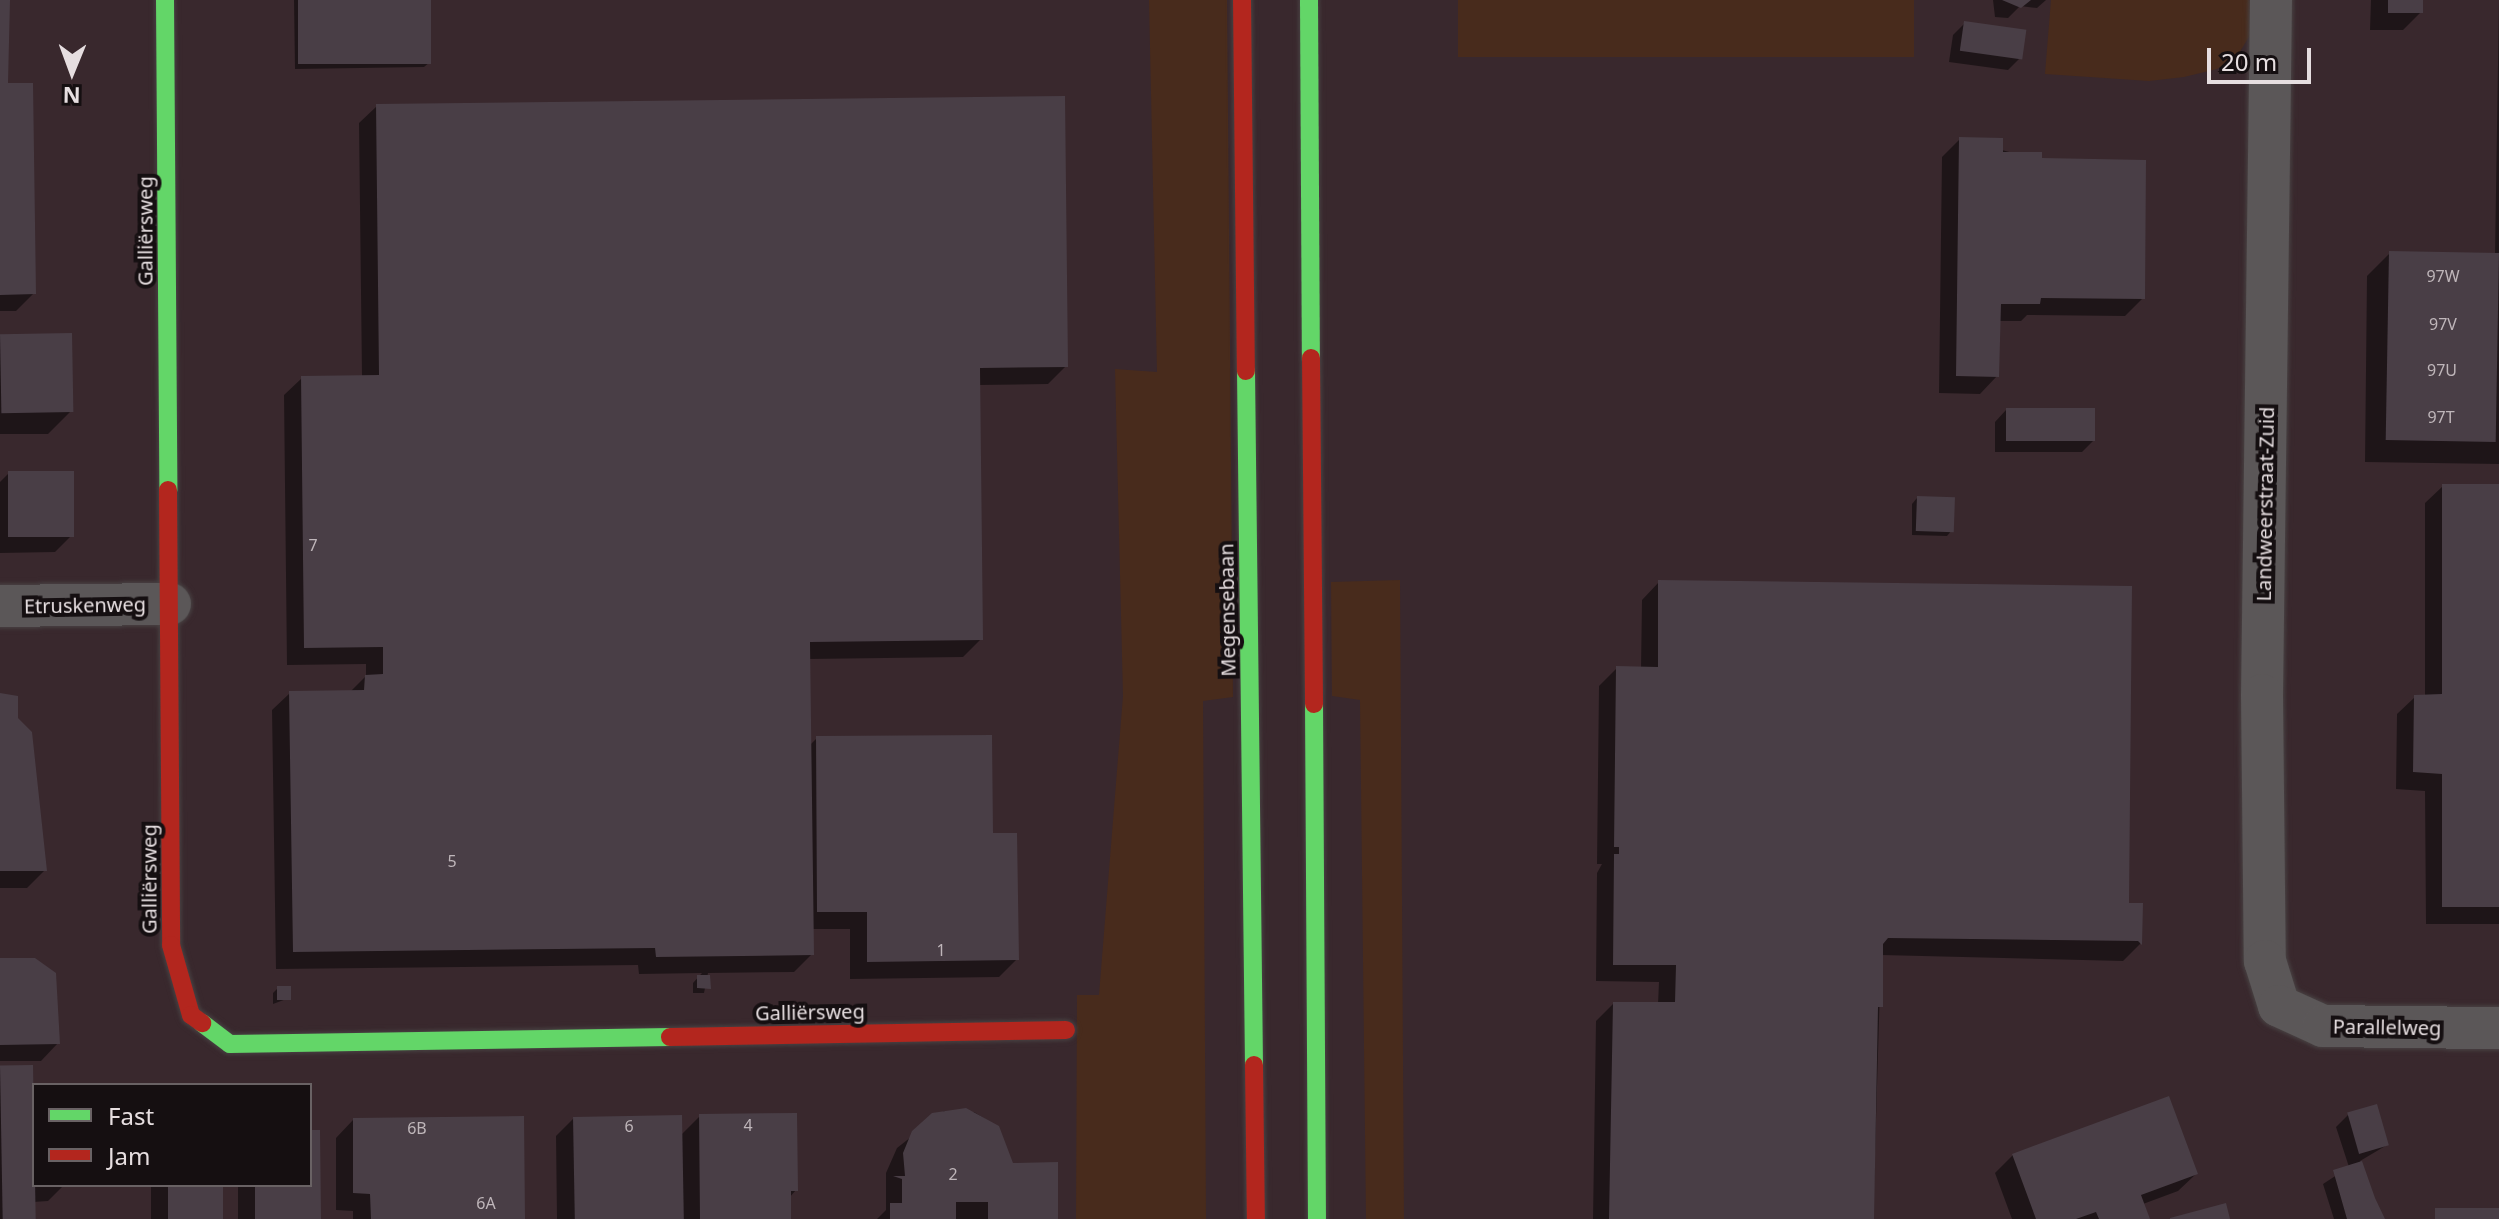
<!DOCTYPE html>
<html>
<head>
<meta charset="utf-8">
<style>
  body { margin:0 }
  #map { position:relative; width:2499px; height:1219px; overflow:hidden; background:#2e2729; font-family:"Noto Sans",sans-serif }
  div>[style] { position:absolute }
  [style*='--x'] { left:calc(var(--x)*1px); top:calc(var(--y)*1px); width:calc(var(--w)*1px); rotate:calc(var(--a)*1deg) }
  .built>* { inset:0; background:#39282d }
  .green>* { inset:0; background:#482b1c; transform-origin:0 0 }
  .shadow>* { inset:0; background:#0007; transform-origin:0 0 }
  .building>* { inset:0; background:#493e46; transform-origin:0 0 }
  .roads { filter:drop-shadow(0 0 2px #484243) drop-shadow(0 0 2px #484243) }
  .street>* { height:42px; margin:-21px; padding:0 21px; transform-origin:21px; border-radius:21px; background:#5b5758 }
  .fast>* { height:18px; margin:-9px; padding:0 9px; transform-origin:9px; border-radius:9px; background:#63d668 }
  .jam>* { height:18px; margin:-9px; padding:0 9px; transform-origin:9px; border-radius:9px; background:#b3261e }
  span { translate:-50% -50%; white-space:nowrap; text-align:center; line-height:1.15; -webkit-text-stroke:8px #150f11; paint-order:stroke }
  .number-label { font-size:16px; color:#bfb6ba }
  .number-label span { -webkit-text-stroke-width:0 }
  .street-label { font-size:20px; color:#e6dee0 }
  .legend { position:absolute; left:32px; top:1083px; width:280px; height:104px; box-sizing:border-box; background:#150f11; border:2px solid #696264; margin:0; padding:10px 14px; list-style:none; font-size:24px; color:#e6dee0 }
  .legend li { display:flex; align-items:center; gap:16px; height:40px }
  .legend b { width:40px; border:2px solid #696264 }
  .north { position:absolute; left:32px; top:32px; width:80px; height:80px; -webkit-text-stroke:6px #150f11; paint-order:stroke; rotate:181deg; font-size:22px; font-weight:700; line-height:32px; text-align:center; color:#e6dee0 }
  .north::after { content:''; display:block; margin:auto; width:28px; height:36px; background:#e6dee0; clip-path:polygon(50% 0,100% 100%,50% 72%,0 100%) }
  .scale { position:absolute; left:2207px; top:48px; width:104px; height:36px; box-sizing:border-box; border:4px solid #e6dee0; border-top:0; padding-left:10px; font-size:24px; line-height:28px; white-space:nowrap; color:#e6dee0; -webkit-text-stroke:6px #150f11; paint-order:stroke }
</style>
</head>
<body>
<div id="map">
  <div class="built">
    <div style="clip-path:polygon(evenodd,0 0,2499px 0,2499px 1219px,0 1219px,0 0,34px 1085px,310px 1085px,310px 1185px,34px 1185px,34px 1085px)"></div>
  </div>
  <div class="green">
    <div style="clip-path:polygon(1149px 0,1227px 0,1233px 697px,1203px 701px,1206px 1219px,1076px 1219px,1077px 995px,1099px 995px,1123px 696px,1115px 369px,1157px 372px)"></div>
    <div style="left:1458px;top:0;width:456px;height:57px"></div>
    <div style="clip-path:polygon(2051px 0,2254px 0,2255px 27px,2236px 58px,2217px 69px,2184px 77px,2149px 81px,2045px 74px)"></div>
    <div style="clip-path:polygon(1400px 580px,1404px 1219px,1366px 1219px,1360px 700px,1332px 696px,1331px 582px)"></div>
  </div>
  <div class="shadow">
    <div style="clip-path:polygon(0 0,6px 0,6px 85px,34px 293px,16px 311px,0 311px)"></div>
    <div style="clip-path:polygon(294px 0,429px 0,430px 62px,424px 67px,295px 69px)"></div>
    <div style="clip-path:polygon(1993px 0,2046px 0,2037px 8px,2020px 6px,2008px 18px,1995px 17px)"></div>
    <div style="clip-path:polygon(2371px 0,2421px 0,2421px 12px,2403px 30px,2370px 30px)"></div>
    <div style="clip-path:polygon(2499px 0,2499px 464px,2365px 462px,2367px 276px,2390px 253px,2495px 254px)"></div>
    <div style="clip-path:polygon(1965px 23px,2020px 58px,2008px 70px,1949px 62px,1953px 35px)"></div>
    <div style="clip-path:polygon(377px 106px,1066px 366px,1048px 384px,978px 385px,981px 639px,963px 657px,808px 659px,809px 746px,817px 738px,991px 835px,1017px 959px,999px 977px,850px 979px,850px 929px,811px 929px,812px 954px,794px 972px,708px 973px,704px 993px,693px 993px,693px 983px,702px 973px,639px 974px,638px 965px,276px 969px,272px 710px,290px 693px,350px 692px,366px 676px,366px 664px,287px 665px,284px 395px,302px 378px,362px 377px,359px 123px)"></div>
    <div style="clip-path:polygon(1960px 139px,2040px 160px,2143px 298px,2125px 316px,2027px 315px,2021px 321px,1998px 321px,1997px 376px,1980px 394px,1939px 393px,1942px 157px)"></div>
    <div style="clip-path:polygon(0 336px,71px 411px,48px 434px,0 434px)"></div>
    <div style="clip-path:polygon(2006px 410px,2094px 440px,2082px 452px,1995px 452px,1995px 422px)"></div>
    <div style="clip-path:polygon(9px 473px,72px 535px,55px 552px,0 553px,0 482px)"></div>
    <div style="clip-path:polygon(2443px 486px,2499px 486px,2499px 924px,2426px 924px,2425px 791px,2396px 789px,2397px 714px,2415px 697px,2425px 696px,2425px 503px)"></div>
    <div style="clip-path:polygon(1917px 498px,1952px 530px,1947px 536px,1912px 535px,1912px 504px)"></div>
    <div style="clip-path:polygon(1659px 582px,2127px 905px,2141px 905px,2140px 944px,2123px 961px,1881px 955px,1873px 1219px,1593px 1219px,1596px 1021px,1613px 1004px,1658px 1004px,1659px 982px,1596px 981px,1597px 873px,1602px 864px,1597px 864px,1599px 686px,1617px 668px,1641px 669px,1642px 600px)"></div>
    <div style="clip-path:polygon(0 695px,45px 870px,27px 888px,0 888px)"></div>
    <div style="clip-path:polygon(0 960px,58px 1043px,41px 1061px,0 1061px)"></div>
    <div style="clip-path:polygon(278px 988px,289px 998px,273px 1004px,273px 993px)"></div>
    <div style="clip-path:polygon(0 1068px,34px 1119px,34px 1185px,64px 1185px,48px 1201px,33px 1202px,33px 1219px,0 1219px)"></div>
    <div style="clip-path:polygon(944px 1111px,974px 1112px,998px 1127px,1012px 1165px,1056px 1219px,877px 1219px,886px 1210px,886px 1173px,897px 1148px)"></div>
    <div style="clip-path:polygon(2348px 1115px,2387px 1145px,2360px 1161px,2381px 1219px,2334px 1219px,2323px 1184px,2349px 1167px,2336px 1127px)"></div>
    <div style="clip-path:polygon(700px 1116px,796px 1190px,789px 1198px,789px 1219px,557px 1219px,556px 1136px,574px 1118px,680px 1136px)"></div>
    <div style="clip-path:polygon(353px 1120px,523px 1219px,353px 1219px,353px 1211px,336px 1210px,336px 1138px)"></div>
    <div style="clip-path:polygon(310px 1131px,319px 1219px,238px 1219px,238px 1185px,229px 1185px,310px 1185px)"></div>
    <div style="clip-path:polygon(2013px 1155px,2196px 1174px,2178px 1191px,2143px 1204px,2148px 1219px,2012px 1219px,1995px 1173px)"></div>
    <div style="left:151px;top:1185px;width:70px;height:34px"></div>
    <div style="left:2435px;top:1210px;width:64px;height:13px"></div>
  </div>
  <div class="building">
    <div style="clip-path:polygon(0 0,10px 0,8px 83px,33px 83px,36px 294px,0 295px)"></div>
    <div style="left:298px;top:0;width:133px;height:64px"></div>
    <div style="clip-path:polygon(2002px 0,2031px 0,2021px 8px)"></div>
    <div style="left:2388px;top:0;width:35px;height:13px"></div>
    <div style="left:1964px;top:21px;width:63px;height:30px;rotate:8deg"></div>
    <div style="clip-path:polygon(1065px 96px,1068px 367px,980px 368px,983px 640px,810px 642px,814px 955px,656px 957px,655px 948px,293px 952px,289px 691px,364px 690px,365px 675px,383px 674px,383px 647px,304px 648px,301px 376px,379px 375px,376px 104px)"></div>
    <div style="clip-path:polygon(1959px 137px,2003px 138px,2003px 152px,2042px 152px,2042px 158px,2146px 160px,2145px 299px,2041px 298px,2040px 304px,2001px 304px,1999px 377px,1956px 376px)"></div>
    <div style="left:2389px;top:251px;width:110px;height:189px;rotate:1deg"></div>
    <div style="left:72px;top:333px;width:79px;height:72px;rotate:89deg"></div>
    <div style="left:2006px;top:408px;width:89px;height:33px"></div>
    <div style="left:8px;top:471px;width:66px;height:66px"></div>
    <div style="clip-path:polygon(2442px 484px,2499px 484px,2499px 907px,2442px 907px,2442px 774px,2413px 772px,2414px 695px,2442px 694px)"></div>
    <div style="left:1917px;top:496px;width:38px;height:35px;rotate:2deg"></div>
    <div style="clip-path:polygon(1658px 580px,2132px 586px,2129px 903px,2143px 903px,2142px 945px,2138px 941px,1888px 938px,1883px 944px,1883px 1007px,1878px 1007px,1874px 1219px,1609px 1219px,1613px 1002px,1675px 1002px,1676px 965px,1613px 965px,1614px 854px,1619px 854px,1619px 847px,1614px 847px,1616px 666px,1658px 667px)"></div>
    <div style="clip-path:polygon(0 693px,18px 696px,18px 718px,32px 732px,47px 871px,0 871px)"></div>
    <div style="clip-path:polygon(992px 735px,993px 833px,1017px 833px,1019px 960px,867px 962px,867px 912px,817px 912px,816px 736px)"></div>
    <div style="clip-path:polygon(0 958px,35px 958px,56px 973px,60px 1044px,0 1045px)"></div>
    <div style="clip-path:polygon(697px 975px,710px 975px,711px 989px,697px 988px)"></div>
    <div style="left:277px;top:986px;width:14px;height:14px"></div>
    <div style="left:33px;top:1065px;width:154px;height:33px;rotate:89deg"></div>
    <div style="clip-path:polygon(2169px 1096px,2198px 1174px,2141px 1195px,2150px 1219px,2099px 1219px,2096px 1212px,2076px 1219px,2036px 1219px,2012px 1154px)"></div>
    <div style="left:2377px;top:1104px;width:43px;height:31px;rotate:74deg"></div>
    <div style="clip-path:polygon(966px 1108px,999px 1126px,1013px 1163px,1058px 1162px,1058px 1219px,988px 1219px,988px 1202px,956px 1202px,956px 1219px,890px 1219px,890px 1203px,902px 1203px,902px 1179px,893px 1176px,905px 1176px,903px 1153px,912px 1131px,932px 1113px)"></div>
    <div style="clip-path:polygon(797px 1113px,798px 1191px,791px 1191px,791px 1219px,700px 1219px,699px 1114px)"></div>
    <div style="left:682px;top:1115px;width:104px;height:109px;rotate:89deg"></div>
    <div style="clip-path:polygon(524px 1116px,525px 1219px,371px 1219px,370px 1194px,353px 1193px,353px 1118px)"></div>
    <div style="clip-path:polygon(310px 1130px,320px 1130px,321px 1219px,255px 1219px,255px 1185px,310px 1185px)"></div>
    <div style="clip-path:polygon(2362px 1161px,2375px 1198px,2385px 1219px,2347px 1219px,2333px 1170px)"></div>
    <div style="left:168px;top:1185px;width:55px;height:34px"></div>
    <div style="clip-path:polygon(2226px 1203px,2230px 1219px,2170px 1219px,2170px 1218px)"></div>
    <div style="left:2435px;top:1208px;width:64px;height:11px"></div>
  </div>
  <div class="roads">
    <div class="street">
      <div style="--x:2271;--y:0;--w:695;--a:90.74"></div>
      <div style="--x:2262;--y:695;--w:266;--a:89.4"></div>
      <div style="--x:2265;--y:961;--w:47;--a:72.7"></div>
      <div style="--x:2279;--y:1006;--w:48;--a:24.4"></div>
      <div style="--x:2323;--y:1026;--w:176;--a:0.7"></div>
      <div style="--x:0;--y:606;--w:170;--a:-0.7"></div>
    </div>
    <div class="fast">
      <div style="--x:165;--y:0;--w:490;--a:89.6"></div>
      <div style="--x:1309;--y:0;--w:358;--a:89.7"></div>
      <div style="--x:1246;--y:371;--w:694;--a:89.34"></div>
      <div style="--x:1314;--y:704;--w:515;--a:89.67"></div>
      <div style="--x:202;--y:1023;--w:35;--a:37"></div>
      <div style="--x:230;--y:1044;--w:440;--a:-0.9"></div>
    </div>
    <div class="jam">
      <div style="--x:1242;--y:0;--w:371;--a:89.4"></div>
      <div style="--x:1311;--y:358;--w:346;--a:89.5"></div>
      <div style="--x:168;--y:490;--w:455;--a:89.6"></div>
      <div style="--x:171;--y:945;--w:73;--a:74.1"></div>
      <div style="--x:191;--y:1015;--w:14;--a:36"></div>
      <div style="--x:670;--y:1037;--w:396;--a:-1"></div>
      <div style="--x:1254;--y:1065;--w:154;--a:89.3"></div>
    </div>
  </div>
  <div class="number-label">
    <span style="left:2443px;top:276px">97W</span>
    <span style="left:2443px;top:324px">97V</span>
    <span style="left:2442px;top:370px">97U</span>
    <span style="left:2441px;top:417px">97T</span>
    <span style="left:313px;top:545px">7</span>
    <span style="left:452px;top:861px">5</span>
    <span style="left:941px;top:950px">1</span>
    <span style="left:748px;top:1125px">4</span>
    <span style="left:629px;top:1126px">6</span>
    <span style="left:417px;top:1128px">6B</span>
    <span style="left:953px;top:1174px">2</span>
    <span style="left:486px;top:1203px">6A</span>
  </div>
  <div class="street-label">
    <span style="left:145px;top:231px;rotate:-90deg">Galliërsweg</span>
    <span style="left:2265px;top:504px;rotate:-89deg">Landweerstraat-Zuid</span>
    <span style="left:85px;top:605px;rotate:-1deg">Etruskenweg</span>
    <span style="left:1227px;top:610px;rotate:-91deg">Megensebaan</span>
    <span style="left:149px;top:879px;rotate:-90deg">Galliërsweg</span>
    <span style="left:810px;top:1012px;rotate:-1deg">Galliërsweg</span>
    <span style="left:2387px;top:1027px;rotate:1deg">Parallelweg</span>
  </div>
  <ul class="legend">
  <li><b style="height:10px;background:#63d668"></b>Fast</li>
  <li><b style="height:10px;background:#b3261e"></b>Jam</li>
  </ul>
  <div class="north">N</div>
  <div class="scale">20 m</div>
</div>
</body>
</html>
